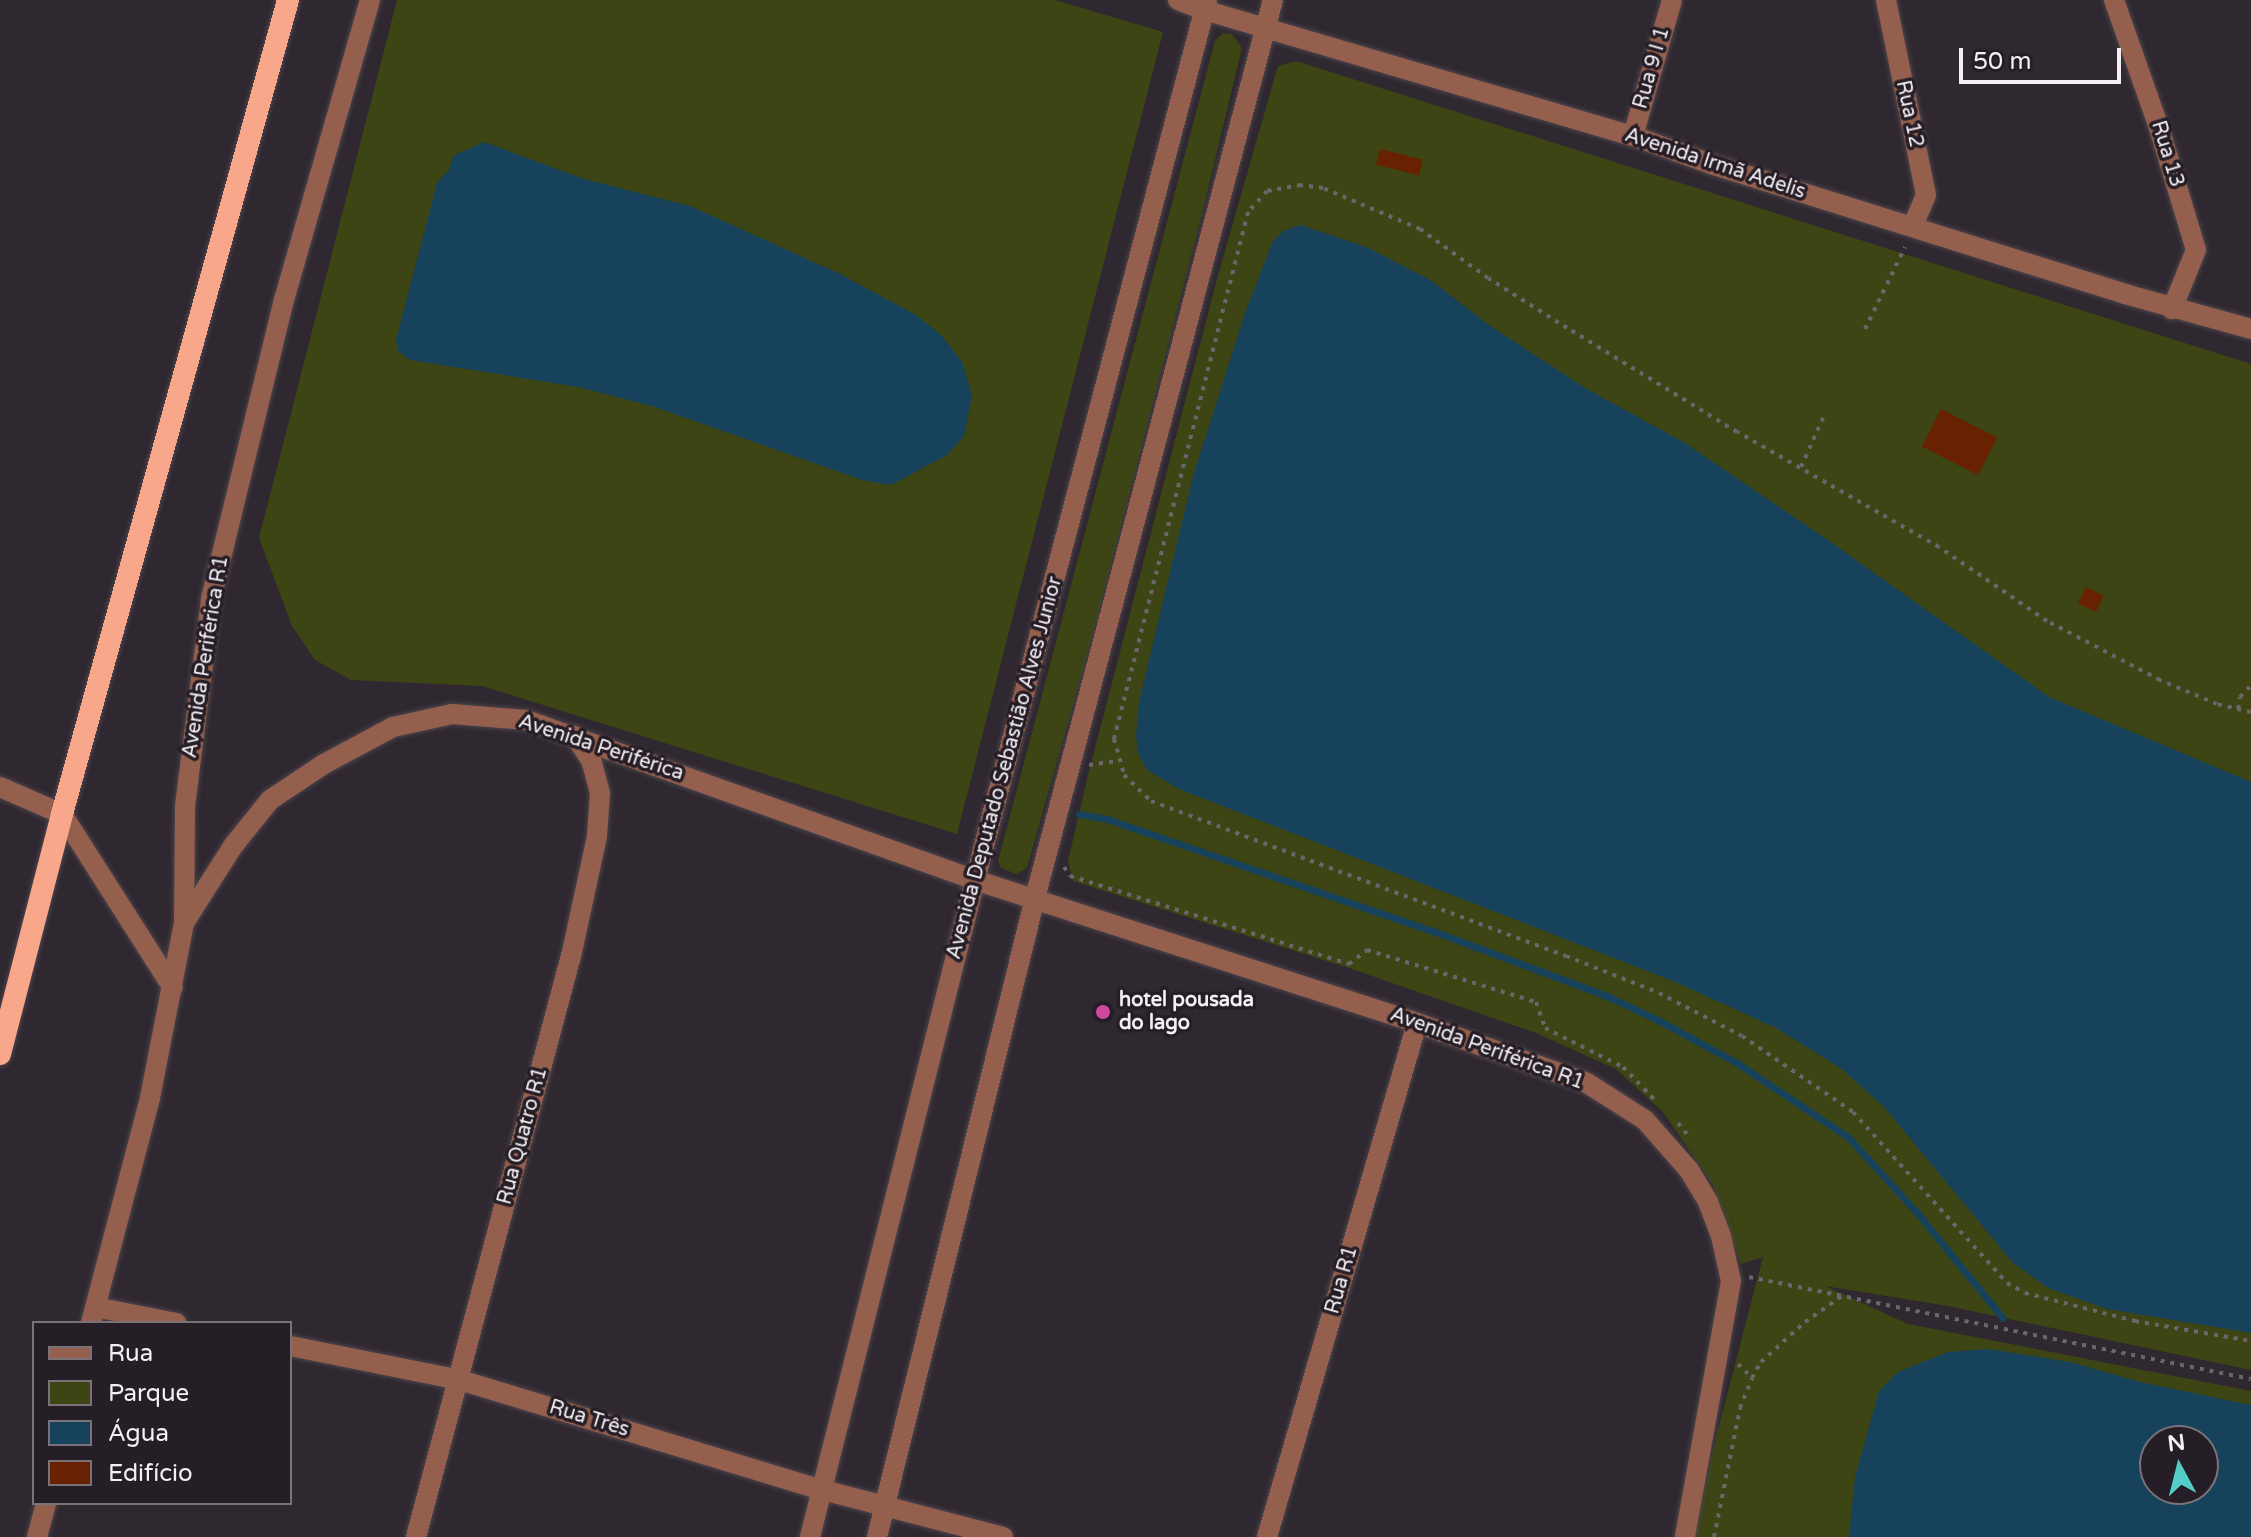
<!DOCTYPE html>
<html>
<head>
<meta charset="utf-8">
<style>
  body { margin:0 }
  #map { position:relative; width:2251px; height:1537px; overflow:hidden; background:#302830; font-family:"Varela Round",sans-serif }
  div>[style] { position:absolute }
  [style*='--x'] { left:calc(var(--x)*1px); top:calc(var(--y)*1px); width:calc(var(--w)*1px); rotate:calc(var(--a)*1deg) }
  .green>* { inset:0; background:#3c4513 }
  .water>* { inset:0; background:#17425c }
  .stream>* { height:7px; margin:-3.5px; padding:0 3.5px; transform-origin:3.5px; border-radius:3.5px; background:#17425c }
  .building>* { inset:0; background:#682202; transform-origin:0 0 }
  .path>* { height:4px; margin-top:-2px; transform-origin:0; background:repeating-linear-gradient(90deg,#6c656c 0 4px,transparent 0 10px) }
  .roads { filter:drop-shadow(0 0 2px #4c444c) drop-shadow(0 0 2px #4c444c) }
  .minor>* { height:20px; margin:-10px; padding:0 10px; transform-origin:10px; border-radius:10px; background:#945f4d }
  .tertiary>* { height:20px; margin:-10px; padding:0 10px; transform-origin:10px; border-radius:10px; background:#945f4d }
  .trunk>* { height:22px; margin:-11px; padding:0 11px; transform-origin:11px; border-radius:11px; background:#f8a78b }
  .dots>* { width:22px; height:22px; translate:-50% -50%; box-sizing:border-box; border:4px solid #261e26; border-radius:50% }
  span { translate:-50% -50%; white-space:nowrap; text-align:center; line-height:1.15; -webkit-text-stroke:7px #261e26; paint-order:stroke }
  .street-label { font-size:20px; color:#f5eff5 }
  .poi-label { font-size:20px; color:#f5eff5; font-weight:700 }
  .left { translate:0 -50%; text-align:left }
  .legend { position:absolute; left:32px; top:1321px; width:260px; height:184px; box-sizing:border-box; background:#261e26; border:2px solid #797279; margin:0; padding:10px 14px; list-style:none; font-size:24px; color:#f5eff5 }
  .legend li { display:flex; align-items:center; gap:16px; height:40px }
  .legend b { width:40px; border:2px solid #797279 }
  .north { position:absolute; left:2139px; top:1425px; width:80px; height:80px; box-sizing:border-box; background:#261e26; border:2px solid #797279; border-radius:50%; rotate:353deg; font-size:22px; font-weight:700; line-height:32px; text-align:center; color:#f5eff5 }
  .north::after { content:''; display:block; margin:auto; width:28px; height:36px; background:#54cdc8; clip-path:polygon(50% 0,100% 100%,50% 72%,0 100%) }
  .scale { position:absolute; left:1959px; top:48px; width:162px; height:36px; box-sizing:border-box; border:4px solid #f5eff5; border-top:0; padding-left:10px; font-size:24px; line-height:28px; white-space:nowrap; color:#f5eff5; -webkit-text-stroke:6px #261e26; paint-order:stroke }
</style>
</head>
<body>
<div id="map">
  <div class="green">
    <div style="clip-path:polygon(397px 0,1055px 0,1163px 32px,957px 834px,482px 686px,351px 680px,315px 660px,292px 626px,259px 538px)"></div>
    <div style="clip-path:polygon(1223px 33px,1232px 34px,1242px 48px,1203px 210px,1093px 634px,1027px 868px,1016px 874px,1001px 868px,998px 861px,1215px 41px)"></div>
    <div style="clip-path:polygon(evenodd,1296px 61px,2251px 364px,2251px 1370px,1948px 1306px,1825px 1286px,1908px 1324px,2251px 1391px,2251px 1537px,1695px 1537px,1713px 1449px,1763px 1257px,1741px 1264px,1713px 1185px,1663px 1112px,1616px 1069px,1536px 1033px,1349px 968px,1073px 881px,1068px 861px,1088px 775px,1218px 275px,1278px 66px,1296px 61px,2155px 1441px,2203px 1441px,2203px 1489px,2155px 1489px,2155px 1441px)"></div>
  </div>
  <div class="water">
    <div style="clip-path:polygon(484px 142px,584px 179px,690px 206px,838px 273px,916px 315px,941px 335px,962px 362px,972px 395px,964px 436px,947px 455px,891px 485px,862px 480px,655px 407px,578px 387px,410px 360px,398px 351px,396px 340px,437px 183px,449px 170px,453px 156px)"></div>
    <div style="clip-path:polygon(1301px 225px,1366px 247px,1429px 279px,1489px 325px,1585px 388px,1685px 443px,1822px 536px,2049px 697px,2251px 782px,2251px 1333px,2107px 1309px,2048px 1288px,2013px 1263px,1885px 1108px,1842px 1069px,1776px 1028px,1673px 981px,1179px 789px,1147px 770px,1138px 753px,1136px 735px,1139px 702px,1193px 476px,1245px 313px,1273px 241px,1283px 231px)"></div>
    <div style="clip-path:polygon(evenodd,1989px 1349px,2070px 1362px,2140px 1382px,2251px 1405px,2251px 1537px,1849px 1537px,1855px 1477px,1879px 1391px,1898px 1372px,1948px 1352px,1989px 1349px,2203px 1441px,2203px 1489px,2155px 1489px,2155px 1441px,2203px 1441px)"></div>
  </div>
  <div class="stream">
    <div style="--x:1079;--y:814;--w:28;--a:10"></div>
    <div style="--x:1107;--y:819;--w:345;--a:19"></div>
    <div style="--x:1433;--y:931;--w:186;--a:20.5"></div>
    <div style="--x:1607;--y:996;--w:59;--a:25.3"></div>
    <div style="--x:1660;--y:1021;--w:88;--a:28.6"></div>
    <div style="--x:1737;--y:1063;--w:133;--a:33.7"></div>
    <div style="--x:1848;--y:1137;--w:105;--a:47.7"></div>
    <div style="--x:1919;--y:1215;--w:132;--a:50.9"></div>
  </div>
  <div class="building">
    <div style="left:1380px;top:149px;width:44px;height:16px;rotate:14deg"></div>
    <div style="left:1941px;top:409px;width:63px;height:42px;rotate:27deg"></div>
    <div style="left:2086px;top:587px;width:20px;height:18px;rotate:27deg"></div>
  </div>
  <div class="path">
    <div style="--x:1865;--y:329;--w:91;--a:-64"></div>
    <div style="--x:1801;--y:467;--w:54;--a:-65.8"></div>
    <div style="--x:2238;--y:709;--w:12;--a:-81"></div>
    <div style="--x:2240;--y:697;--w:16;--a:-47"></div>
    <div style="--x:2251;--y:712;--w:35;--a:-167"></div>
    <div style="--x:2217;--y:704;--w:62;--a:-157.2"></div>
    <div style="--x:2160;--y:680;--w:127;--a:-152.4"></div>
    <div style="--x:2047;--y:621;--w:131;--a:-145.6"></div>
    <div style="--x:1939;--y:547;--w:232;--a:-150.3"></div>
    <div style="--x:1737;--y:432;--w:199;--a:-148.5"></div>
    <div style="--x:1567;--y:328;--w:93;--a:-147.7"></div>
    <div style="--x:1488;--y:278;--w:84;--a:-144.2"></div>
    <div style="--x:1420;--y:229;--w:105;--a:-157.1"></div>
    <div style="--x:1323;--y:188;--w:22;--a:-172"></div>
    <div style="--x:1301;--y:185;--w:35;--a:170"></div>
    <div style="--x:1267;--y:191;--w:28;--a:132"></div>
    <div style="--x:1248;--y:212;--w:544;--a:104.27"></div>
    <div style="--x:1114;--y:739;--w:37;--a:74"></div>
    <div style="--x:1124;--y:775;--w:37;--a:44"></div>
    <div style="--x:1151;--y:801;--w:443;--a:20.5"></div>
    <div style="--x:1566;--y:956;--w:100;--a:21.7"></div>
    <div style="--x:1659;--y:993;--w:93;--a:27.4"></div>
    <div style="--x:1742;--y:1036;--w:135;--a:34.4"></div>
    <div style="--x:1853;--y:1112;--w:230;--a:48"></div>
    <div style="--x:2007;--y:1283;--w:21;--a:29"></div>
    <div style="--x:2025;--y:1293;--w:114;--a:14.3"></div>
    <div style="--x:2135;--y:1321;--w:118;--a:9.8"></div>
    <div style="--x:1089;--y:765;--w:30;--a:-8"></div>
    <div style="--x:1064;--y:867;--w:11;--a:56"></div>
    <div style="--x:1070;--y:876;--w:293;--a:17.5"></div>
    <div style="--x:1349;--y:964;--w:23;--a:-38"></div>
    <div style="--x:1367;--y:950;--w:177;--a:17.1"></div>
    <div style="--x:1536;--y:1002;--w:28;--a:71"></div>
    <div style="--x:1545;--y:1028;--w:87;--a:26.6"></div>
    <div style="--x:1623;--y:1067;--w:46;--a:45.9"></div>
    <div style="--x:1678;--y:1123;--w:19;--a:51"></div>
    <div style="--x:1749;--y:1277;--w:512;--a:11.49"></div>
    <div style="--x:1738;--y:1364;--w:20;--a:45"></div>
    <div style="--x:1714;--y:1537;--w:132;--a:-78.6"></div>
    <div style="--x:1740;--y:1408;--w:32;--a:-68"></div>
    <div style="--x:1752;--y:1378;--w:18;--a:-61"></div>
    <div style="--x:1761;--y:1362;--w:59;--a:-42.3"></div>
    <div style="--x:1805;--y:1322;--w:45;--a:-35.1"></div>
  </div>
  <div class="roads">
    <div class="minor">
      <div style="--x:1178;--y:0;--w:28;--a:21"></div>
      <div style="--x:1886;--y:0;--w:199;--a:78.4"></div>
      <div style="--x:1926;--y:195;--w:34;--a:113"></div>
      <div style="--x:2114;--y:0;--w:136;--a:70.6"></div>
      <div style="--x:2159;--y:128;--w:127;--a:73.1"></div>
      <div style="--x:2196;--y:250;--w:64;--a:112.1"></div>
      <div style="--x:1633;--y:136;--w:141;--a:-74"></div>
      <div style="--x:0;--y:787;--w:68;--a:23.5"></div>
      <div style="--x:62;--y:814;--w:206;--a:57.5"></div>
      <div style="--x:184;--y:923;--w:91;--a:-57.5"></div>
      <div style="--x:233;--y:846;--w:59;--a:-51.2"></div>
      <div style="--x:270;--y:800;--w:65;--a:-33.7"></div>
      <div style="--x:324;--y:764;--w:78;--a:-28.2"></div>
      <div style="--x:393;--y:727;--w:60;--a:-12.4"></div>
      <div style="--x:452;--y:714;--w:74;--a:4.6"></div>
      <div style="--x:526;--y:720;--w:477;--a:19.6"></div>
      <div style="--x:975;--y:880;--w:465;--a:17.9"></div>
      <div style="--x:1417;--y:1023;--w:180;--a:19.4"></div>
      <div style="--x:1587;--y:1083;--w:69;--a:32.5"></div>
      <div style="--x:1645;--y:1120;--w:67;--a:48.7"></div>
      <div style="--x:1689;--y:1170;--w:37;--a:59"></div>
      <div style="--x:1708;--y:1202;--w:36;--a:69"></div>
      <div style="--x:1721;--y:1236;--w:46;--a:77.5"></div>
      <div style="--x:1731;--y:1281;--w:260;--a:100.2"></div>
      <div style="--x:95;--y:1307;--w:83;--a:11.2"></div>
      <div style="--x:91;--y:1323;--w:233;--a:-75.3"></div>
      <div style="--x:150;--y:1098;--w:178;--a:-79"></div>
      <div style="--x:184;--y:923;--w:117;--a:-89.5"></div>
      <div style="--x:185;--y:806;--w:209;--a:-82.8"></div>
      <div style="--x:211;--y:599;--w:308;--a:-76.3"></div>
      <div style="--x:284;--y:300;--w:312;--a:-74"></div>
      <div style="--x:290;--y:1346;--w:173;--a:11.3"></div>
      <div style="--x:460;--y:1380;--w:379;--a:16.9"></div>
      <div style="--x:823;--y:1490;--w:186;--a:14.6"></div>
      <div style="--x:37;--y:1537;--w:35;--a:-75"></div>
      <div style="--x:416;--y:1537;--w:605;--a:-75.07"></div>
      <div style="--x:572;--y:952;--w:119;--a:-77.8"></div>
      <div style="--x:597;--y:836;--w:43;--a:-86"></div>
      <div style="--x:600;--y:793;--w:34;--a:-105"></div>
      <div style="--x:591;--y:760;--w:29;--a:-124"></div>
      <div style="--x:1267;--y:1537;--w:535;--a:-73.73"></div>
    </div>
    <div class="tertiary">
      <div style="--x:1204;--y:10;--w:447;--a:16.4"></div>
      <div style="--x:1633;--y:136;--w:86;--a:19.7"></div>
      <div style="--x:1714;--y:165;--w:431;--a:17.4"></div>
      <div style="--x:2125;--y:294;--w:131;--a:15.5"></div>
      <div style="--x:810;--y:1537;--w:677;--a:-75.9"></div>
      <div style="--x:975;--y:880;--w:910;--a:-75.23"></div>
      <div style="--x:877;--y:1537;--w:658;--a:-76.11"></div>
      <div style="--x:1035;--y:898;--w:929;--a:-75.16"></div>
    </div>
    <div class="trunk">
      <div style="--x:0;--y:1054;--w:248;--a:-75.5"></div>
      <div style="--x:62;--y:814;--w:845;--a:-74.48"></div>
    </div>
  </div>
  <div class="dots">
    <div style="left:1103px;top:1012px;background:#d1479c"></div>
  </div>
  <div class="street-label">
    <span style="left:1652px;top:68px;rotate:-74deg">Rua 9 I 1</span>
    <span style="left:1909px;top:114px;rotate:78deg">Rua 12</span>
    <span style="left:2167px;top:154px;rotate:73deg">Rua 13</span>
    <span style="left:1715px;top:164px;rotate:18deg">Avenida Irmã Adelis</span>
    <span style="left:206px;top:657px;rotate:-81deg">Avenida Periférica R1</span>
    <span style="left:601px;top:748px;rotate:18deg">Avenida Periférica</span>
    <span style="left:1005px;top:768px;rotate:-75deg">Avenida Deputado Sebastião Alves Junior</span>
    <span style="left:1487px;top:1049px;rotate:20deg">Avenida Periférica R1</span>
    <span style="left:523px;top:1136px;rotate:-75deg">Rua Quatro R1</span>
    <span style="left:1342px;top:1280px;rotate:-74deg">Rua R1</span>
    <span style="left:589px;top:1419px;rotate:17deg">Rua Três</span>
  </div>
  <div class="poi-label">
    <span class="left" style="left:1119px;top:1012px">hotel pousada<br>do lago</span>
  </div>
  <ul class="legend">
  <li><b style="height:10px;background:#945f4d"></b>Rua</li>
  <li><b style="height:22px;background:#3c4513"></b>Parque</li>
  <li><b style="height:22px;background:#17425c"></b>Água</li>
  <li><b style="height:22px;background:#682202"></b>Edifício</li>
  </ul>
  <div class="north">N</div>
  <div class="scale">50 m</div>
</div>
</body>
</html>
